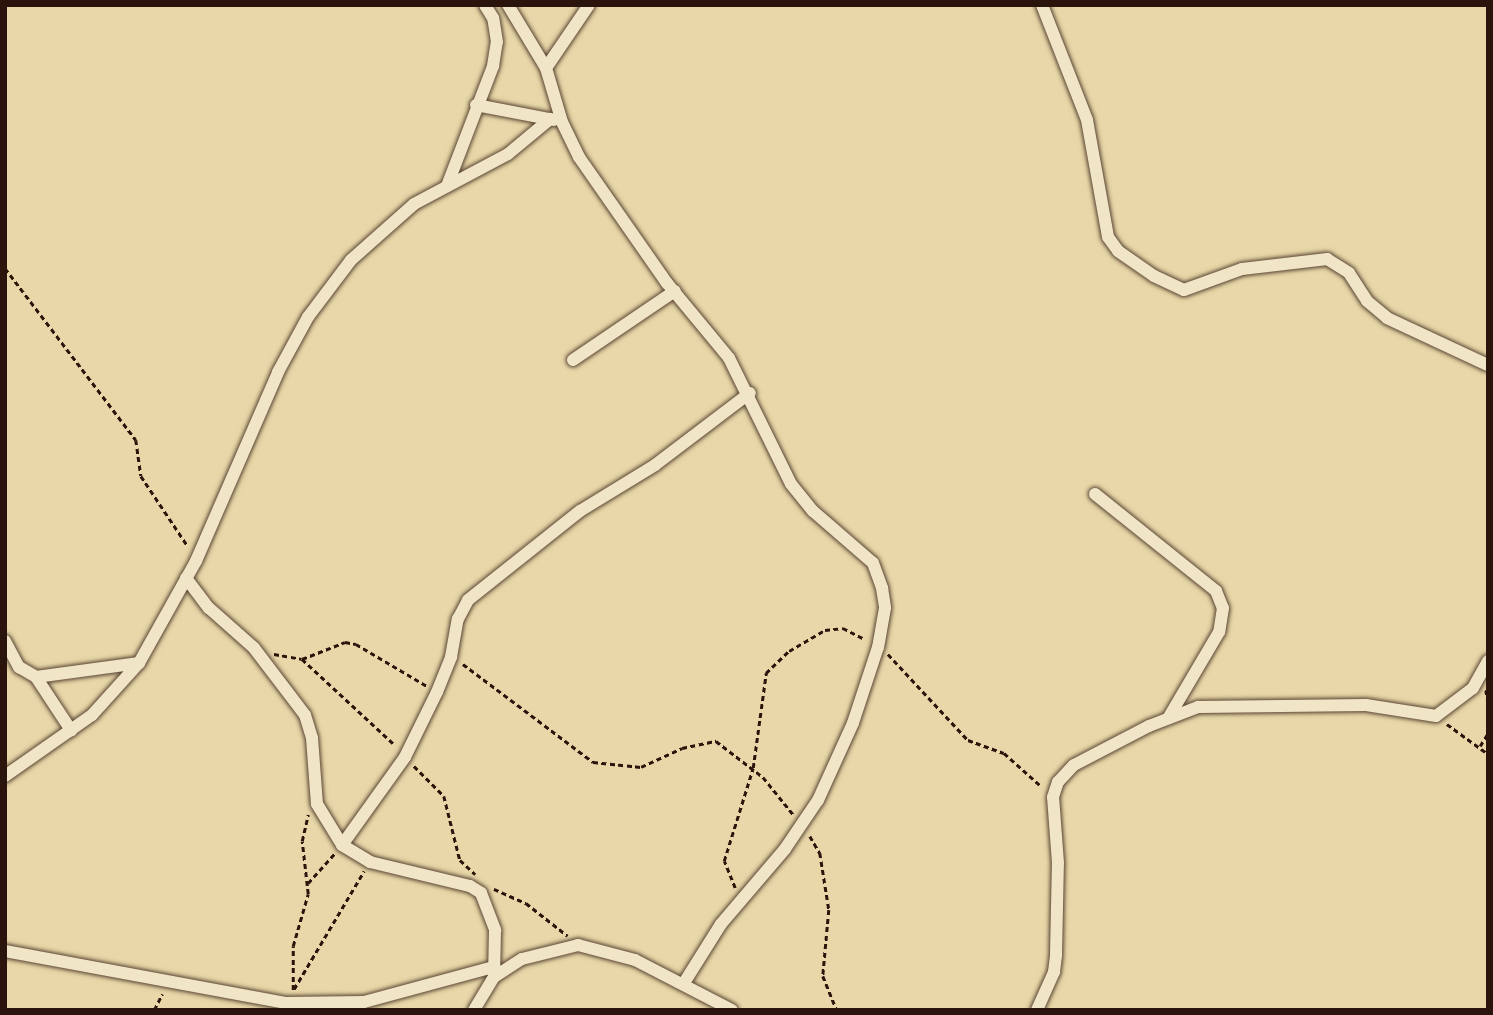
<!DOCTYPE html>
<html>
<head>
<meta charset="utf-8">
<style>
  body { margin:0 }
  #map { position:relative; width:1493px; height:1015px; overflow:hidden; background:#e8d7a8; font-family:"Libre Bodoni",serif }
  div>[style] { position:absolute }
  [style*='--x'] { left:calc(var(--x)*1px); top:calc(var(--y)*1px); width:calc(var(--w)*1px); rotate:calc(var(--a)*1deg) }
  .path>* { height:2.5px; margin-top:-1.25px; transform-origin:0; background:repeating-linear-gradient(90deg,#2a140c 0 5px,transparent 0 8.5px) }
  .roads { filter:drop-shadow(0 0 2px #5a4533) drop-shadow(0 0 2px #5a4533) }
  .minor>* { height:12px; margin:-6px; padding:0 6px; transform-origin:6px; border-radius:6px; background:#f0e5c6 }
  span { translate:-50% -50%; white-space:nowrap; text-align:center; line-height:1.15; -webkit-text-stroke:7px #f0e5c6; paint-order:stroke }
  .frame { position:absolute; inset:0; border:7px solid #2a140c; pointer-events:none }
</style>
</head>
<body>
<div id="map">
  <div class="path">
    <div style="--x:5;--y:268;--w:216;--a:52.7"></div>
    <div style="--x:136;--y:440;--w:36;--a:82"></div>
    <div style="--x:141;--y:476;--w:83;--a:56.3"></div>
    <div style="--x:274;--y:654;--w:28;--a:10"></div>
    <div style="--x:302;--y:659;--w:46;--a:-21.6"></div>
    <div style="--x:345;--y:642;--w:11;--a:10"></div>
    <div style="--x:356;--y:644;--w:82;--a:30.6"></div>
    <div style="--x:888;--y:654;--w:117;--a:47.1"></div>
    <div style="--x:968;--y:740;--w:38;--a:20"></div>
    <div style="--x:1004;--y:753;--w:51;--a:41.8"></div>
    <div style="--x:302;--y:659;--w:127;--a:42.8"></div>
    <div style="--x:463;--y:664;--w:163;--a:37"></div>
    <div style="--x:593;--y:762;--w:48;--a:5.9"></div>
    <div style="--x:641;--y:767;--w:45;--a:-24.9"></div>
    <div style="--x:682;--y:748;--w:35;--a:-12"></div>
    <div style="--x:716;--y:741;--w:59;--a:37.5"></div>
    <div style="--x:763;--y:777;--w:48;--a:51"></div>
    <div style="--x:1486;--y:690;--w:11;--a:80"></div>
    <div style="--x:1447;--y:724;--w:51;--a:36.2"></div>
    <div style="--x:1480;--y:746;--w:15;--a:-58"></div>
    <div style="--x:414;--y:766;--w:42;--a:45"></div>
    <div style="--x:444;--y:796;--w:66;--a:76"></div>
    <div style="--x:460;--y:860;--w:21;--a:43"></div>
    <div style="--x:810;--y:836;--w:20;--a:60"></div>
    <div style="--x:820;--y:853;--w:58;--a:81"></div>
    <div style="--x:829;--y:910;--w:66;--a:95.2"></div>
    <div style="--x:823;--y:976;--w:37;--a:68"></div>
    <div style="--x:308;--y:883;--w:39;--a:-48"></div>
    <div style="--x:735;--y:888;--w:29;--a:-112"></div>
    <div style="--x:724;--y:861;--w:97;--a:-72.7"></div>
    <div style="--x:753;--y:768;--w:96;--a:-82.2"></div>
    <div style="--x:766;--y:673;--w:32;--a:-44"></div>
    <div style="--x:789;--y:651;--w:42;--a:-30.3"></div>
    <div style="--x:825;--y:630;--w:18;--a:-6"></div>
    <div style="--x:843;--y:628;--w:25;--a:27"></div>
    <div style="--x:494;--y:889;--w:35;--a:24"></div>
    <div style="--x:526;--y:903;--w:53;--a:38.2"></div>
    <div style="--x:294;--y:989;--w:137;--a:-59.3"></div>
    <div style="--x:293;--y:990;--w:44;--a:-90"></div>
    <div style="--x:293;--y:946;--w:54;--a:-73.9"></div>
    <div style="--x:308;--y:894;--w:53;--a:-96.5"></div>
    <div style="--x:302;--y:841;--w:27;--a:-77"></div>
    <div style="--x:154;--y:1010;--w:18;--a:-63"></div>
  </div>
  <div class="roads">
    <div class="minor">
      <div style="--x:508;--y:5;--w:74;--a:58.9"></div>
      <div style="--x:546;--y:68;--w:56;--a:73.5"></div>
      <div style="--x:562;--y:122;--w:39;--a:64"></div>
      <div style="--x:579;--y:157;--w:154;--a:55.1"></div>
      <div style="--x:667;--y:283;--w:97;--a:50.4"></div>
      <div style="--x:729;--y:358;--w:140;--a:63.8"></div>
      <div style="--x:791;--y:484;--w:35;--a:51"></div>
      <div style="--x:813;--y:511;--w:79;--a:40.9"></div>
      <div style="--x:873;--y:563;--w:27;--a:70"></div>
      <div style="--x:882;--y:588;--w:20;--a:81"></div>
      <div style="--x:885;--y:608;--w:40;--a:100"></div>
      <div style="--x:878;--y:647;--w:80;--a:108.2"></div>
      <div style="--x:853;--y:723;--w:85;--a:114.4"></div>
      <div style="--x:818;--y:800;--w:59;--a:124"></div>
      <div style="--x:785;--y:849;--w:99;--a:130.5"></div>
      <div style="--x:721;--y:924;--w:70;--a:122.1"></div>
      <div style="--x:1042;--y:5;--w:123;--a:68.6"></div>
      <div style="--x:1087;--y:120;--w:119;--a:79.8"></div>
      <div style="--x:1108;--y:237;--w:17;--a:54"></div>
      <div style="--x:1118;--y:251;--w:44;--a:34.8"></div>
      <div style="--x:1154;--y:276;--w:33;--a:25"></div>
      <div style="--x:1184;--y:290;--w:62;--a:-19.9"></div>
      <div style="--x:1242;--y:269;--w:86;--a:-6.7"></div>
      <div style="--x:1327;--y:259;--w:26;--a:32"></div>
      <div style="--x:1349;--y:273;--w:33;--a:57"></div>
      <div style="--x:1367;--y:301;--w:26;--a:40"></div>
      <div style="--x:1387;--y:318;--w:111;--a:25"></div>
      <div style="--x:546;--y:68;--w:76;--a:-55.7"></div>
      <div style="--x:476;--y:105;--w:79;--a:10.9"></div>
      <div style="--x:447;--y:186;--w:129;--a:-69"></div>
      <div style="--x:493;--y:66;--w:24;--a:-81"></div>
      <div style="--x:497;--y:42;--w:24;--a:-99"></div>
      <div style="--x:493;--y:18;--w:15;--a:-122"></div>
      <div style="--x:573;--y:360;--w:123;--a:-34.1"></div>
      <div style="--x:1095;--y:494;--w:155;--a:38.7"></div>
      <div style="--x:1216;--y:591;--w:18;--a:68"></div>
      <div style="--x:1223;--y:608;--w:24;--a:99"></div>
      <div style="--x:1219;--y:632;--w:99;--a:120.5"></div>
      <div style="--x:186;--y:578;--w:38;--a:53"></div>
      <div style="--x:209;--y:608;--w:60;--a:41.6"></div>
      <div style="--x:254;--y:648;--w:84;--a:52.7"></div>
      <div style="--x:305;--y:715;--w:24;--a:73"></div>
      <div style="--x:312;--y:738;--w:66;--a:85.7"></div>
      <div style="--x:317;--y:804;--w:48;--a:58.6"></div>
      <div style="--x:342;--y:845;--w:33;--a:31"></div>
      <div style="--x:370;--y:862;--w:103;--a:13.5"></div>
      <div style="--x:470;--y:886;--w:13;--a:32"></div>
      <div style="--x:481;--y:893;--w:40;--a:69"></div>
      <div style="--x:495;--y:930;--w:47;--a:91.2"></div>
      <div style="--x:5;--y:641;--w:30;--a:62"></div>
      <div style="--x:19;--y:667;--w:20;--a:30"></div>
      <div style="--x:36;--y:677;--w:104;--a:-7.7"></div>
      <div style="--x:36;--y:677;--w:64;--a:56.6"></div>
      <div style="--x:5;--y:776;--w:106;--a:-35"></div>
      <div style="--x:92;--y:715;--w:70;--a:-47.9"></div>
      <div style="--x:139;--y:663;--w:117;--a:-60.8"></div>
      <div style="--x:196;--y:561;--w:206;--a:-66.5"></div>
      <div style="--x:278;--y:372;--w:63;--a:-61.4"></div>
      <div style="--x:308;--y:317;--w:71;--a:-53"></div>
      <div style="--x:351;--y:260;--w:84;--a:-41.6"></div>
      <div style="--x:414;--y:204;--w:106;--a:-28"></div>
      <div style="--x:508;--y:154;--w:55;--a:-39.8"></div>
      <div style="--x:342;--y:845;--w:108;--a:-54.4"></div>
      <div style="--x:405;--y:757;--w:72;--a:-63.8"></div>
      <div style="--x:437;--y:692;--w:38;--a:-68"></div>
      <div style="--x:451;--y:657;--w:39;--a:-80"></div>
      <div style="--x:458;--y:619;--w:21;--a:-62"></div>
      <div style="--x:468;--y:600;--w:143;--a:-38.5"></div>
      <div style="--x:580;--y:511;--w:88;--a:-31.5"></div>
      <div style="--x:655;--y:465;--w:119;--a:-37.2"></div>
      <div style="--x:5;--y:951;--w:285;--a:10.5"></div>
      <div style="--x:285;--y:1003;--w:79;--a:-0.7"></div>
      <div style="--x:364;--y:1002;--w:135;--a:-15.1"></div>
      <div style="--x:474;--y:1010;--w:39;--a:-59"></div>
      <div style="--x:494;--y:977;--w:33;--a:-33"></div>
      <div style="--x:522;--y:959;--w:58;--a:-14"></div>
      <div style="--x:578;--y:945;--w:59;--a:14.7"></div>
      <div style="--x:635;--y:960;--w:109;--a:27.3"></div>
      <div style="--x:1037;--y:1010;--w:42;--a:-65.9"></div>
      <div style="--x:1054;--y:972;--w:17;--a:-83"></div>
      <div style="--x:1056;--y:955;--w:92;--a:-88.8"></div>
      <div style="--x:1058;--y:863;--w:66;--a:-94.3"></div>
      <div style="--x:1053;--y:797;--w:16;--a:-72"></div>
      <div style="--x:1058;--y:782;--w:23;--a:-47"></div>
      <div style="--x:1074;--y:765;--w:85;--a:-27.5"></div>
      <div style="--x:1149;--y:726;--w:53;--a:-21.2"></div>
      <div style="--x:1198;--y:707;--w:168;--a:-0.7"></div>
      <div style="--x:1366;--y:705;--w:71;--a:8.9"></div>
      <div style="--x:1436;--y:716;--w:46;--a:-37.1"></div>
      <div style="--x:1473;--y:688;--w:31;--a:-61"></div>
    </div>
  </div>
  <div class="frame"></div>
</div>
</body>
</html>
